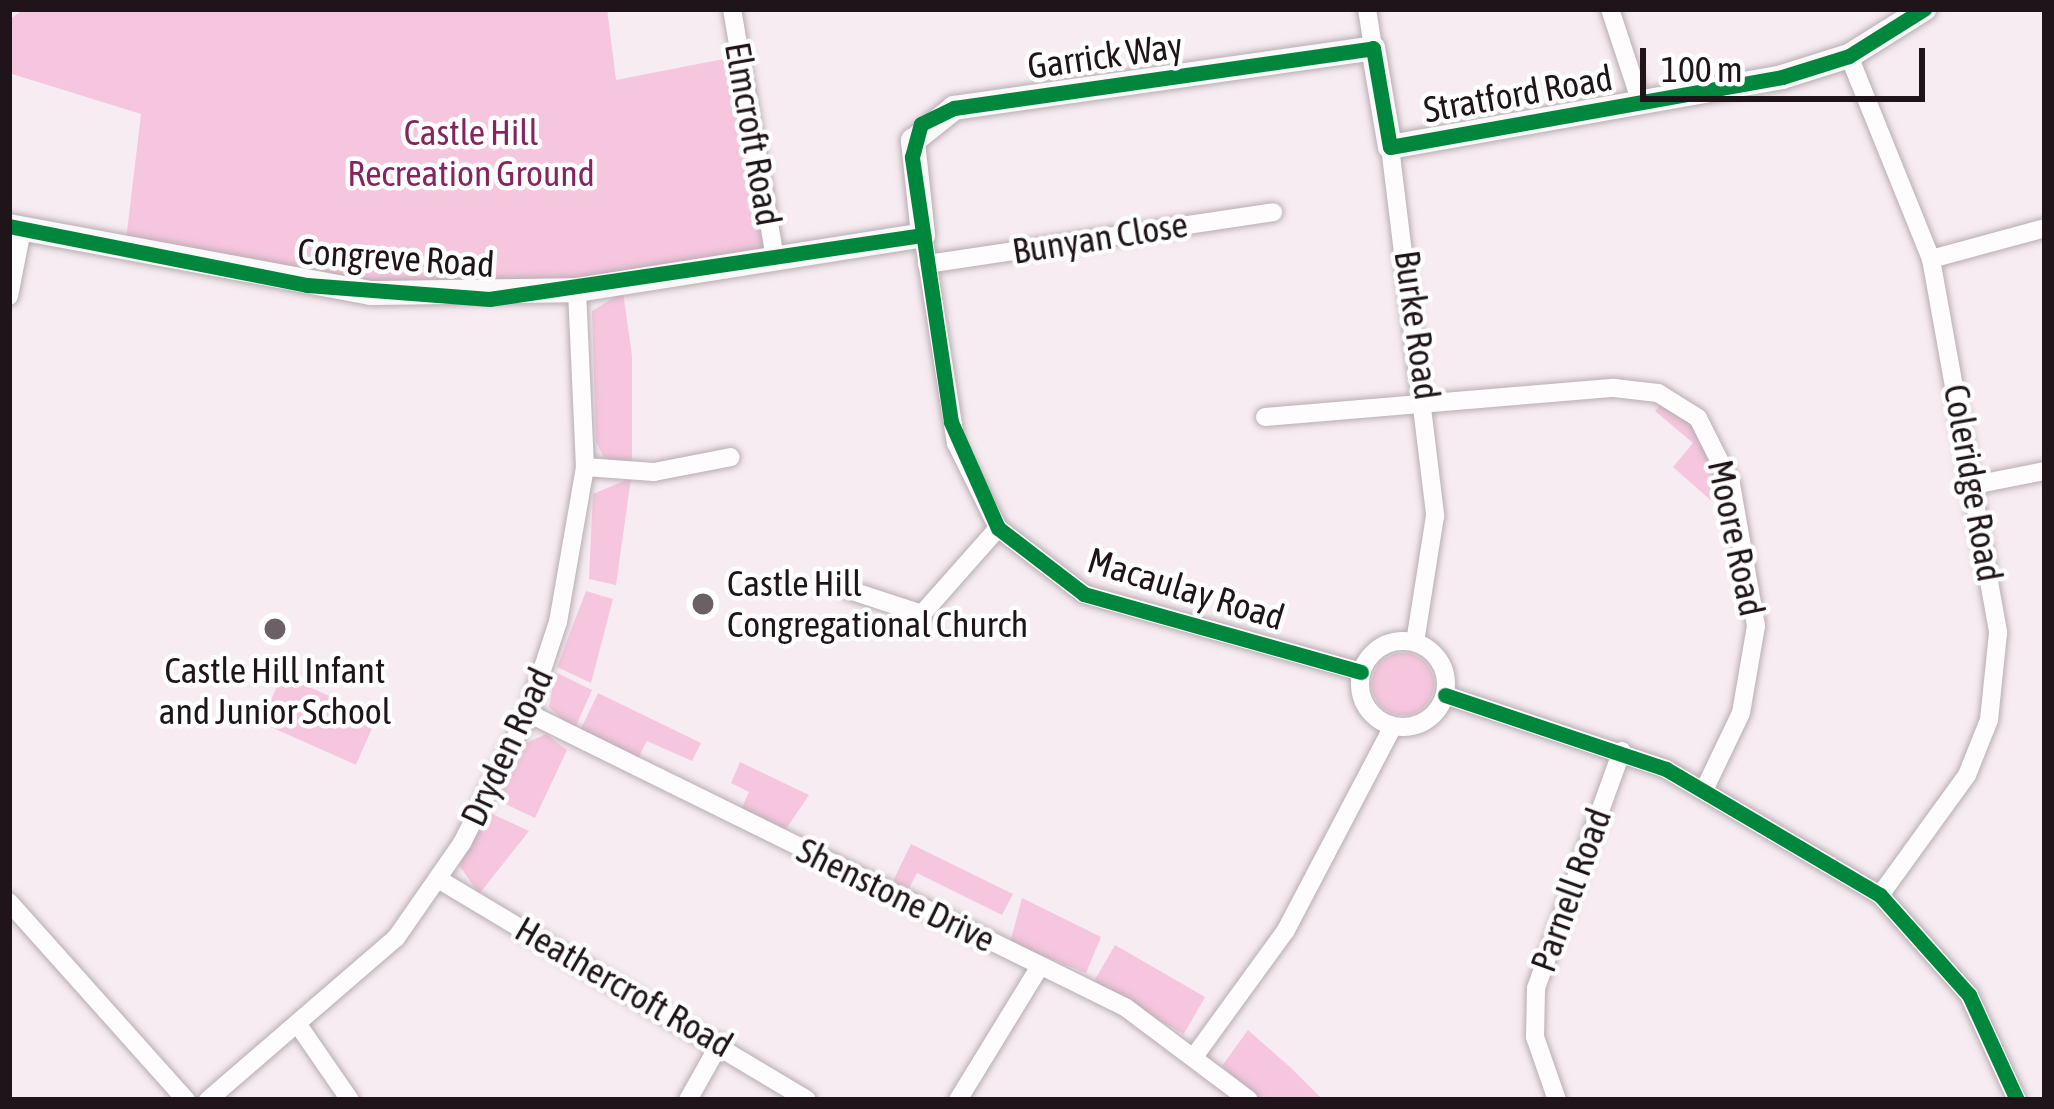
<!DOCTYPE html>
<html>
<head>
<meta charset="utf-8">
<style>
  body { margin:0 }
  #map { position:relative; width:2054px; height:1109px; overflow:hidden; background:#f7ecf1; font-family:"Asap Condensed",sans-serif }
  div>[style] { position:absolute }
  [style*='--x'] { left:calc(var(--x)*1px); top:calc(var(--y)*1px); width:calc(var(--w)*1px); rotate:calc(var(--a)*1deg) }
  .green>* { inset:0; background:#f6c6de; transform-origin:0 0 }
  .round { border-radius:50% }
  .roads { filter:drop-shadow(0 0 3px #b8adb2) drop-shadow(0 0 3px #b8adb2) }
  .street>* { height:18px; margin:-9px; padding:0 9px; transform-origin:9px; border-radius:9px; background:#fefcfd }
  .street>.ring { margin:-9px; padding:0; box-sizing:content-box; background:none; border:18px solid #fefcfd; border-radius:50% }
  .secondary>* { height:24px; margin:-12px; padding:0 12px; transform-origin:12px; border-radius:12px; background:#fbf8fa }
  .cycleway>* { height:15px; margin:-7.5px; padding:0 7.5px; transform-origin:7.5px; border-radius:7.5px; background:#00873e }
  .dots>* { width:33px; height:33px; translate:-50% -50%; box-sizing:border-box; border:6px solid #fff; border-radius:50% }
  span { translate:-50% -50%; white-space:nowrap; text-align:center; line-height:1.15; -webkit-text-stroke:9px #fff; paint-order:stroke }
  .street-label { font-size:36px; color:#1f1419 }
  .park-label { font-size:36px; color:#85255e }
  .poi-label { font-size:36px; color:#1f1419 }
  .left { translate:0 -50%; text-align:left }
  .frame { position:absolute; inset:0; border:12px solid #1f1419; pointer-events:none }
  .scale { position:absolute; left:1640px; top:48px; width:285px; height:54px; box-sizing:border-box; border:6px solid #1f1419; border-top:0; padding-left:15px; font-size:36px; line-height:42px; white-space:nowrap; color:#1f1419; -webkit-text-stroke:9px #fff; paint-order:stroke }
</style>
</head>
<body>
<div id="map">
  <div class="green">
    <div style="clip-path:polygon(24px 9px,607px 9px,616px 80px,739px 56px,775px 258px,489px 299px,125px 249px,141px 114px,9px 73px,9px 20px)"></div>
    <div style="clip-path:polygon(623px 292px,632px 356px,632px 464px,604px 458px,596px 442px,592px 311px)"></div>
    <div style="clip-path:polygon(1662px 403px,1692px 422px,1725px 489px,1714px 503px,1673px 467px,1693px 443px,1655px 411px)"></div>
    <div style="clip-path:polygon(631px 478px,616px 585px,589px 579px,593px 494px)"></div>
    <div style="clip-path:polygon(586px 591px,613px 599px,591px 683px,557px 667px)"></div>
    <div class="round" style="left:1372px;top:653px;width:62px;height:62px"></div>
    <div style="clip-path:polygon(555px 672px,592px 690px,574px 730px,549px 707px)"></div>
    <div style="left:282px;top:675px;width:104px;height:52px;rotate:24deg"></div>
    <div style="clip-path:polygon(598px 693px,701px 743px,692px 761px,647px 741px,637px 760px,579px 733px)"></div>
    <div style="clip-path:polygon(546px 734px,567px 750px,535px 818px,495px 799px,522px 745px)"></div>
    <div style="clip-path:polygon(740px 762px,809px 795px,784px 832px,740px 812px,749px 792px,731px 783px)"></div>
    <div style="clip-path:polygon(488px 812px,529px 831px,479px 894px,459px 865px)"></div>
    <div style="clip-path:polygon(911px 844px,1013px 894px,1002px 915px,917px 873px,907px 892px,891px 885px)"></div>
    <div style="clip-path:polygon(1022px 898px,1101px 937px,1086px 973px,1010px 943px)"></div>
    <div style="left:1115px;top:945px;width:104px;height:43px;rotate:30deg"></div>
    <div style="clip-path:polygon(1248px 1030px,1290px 1067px,1323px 1100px,1260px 1100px,1222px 1066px)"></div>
  </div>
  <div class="roads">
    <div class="street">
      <div style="--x:732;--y:9;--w:253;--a:80.2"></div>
      <div style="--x:1367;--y:9;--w:39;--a:81"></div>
      <div style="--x:1610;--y:9;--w:99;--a:71.7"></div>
      <div style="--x:1849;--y:56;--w:219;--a:68"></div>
      <div style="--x:1931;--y:259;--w:380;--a:79.8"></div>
      <div style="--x:1998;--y:633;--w:87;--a:95.9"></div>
      <div style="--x:1989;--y:720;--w:59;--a:111.8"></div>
      <div style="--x:1967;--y:775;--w:148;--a:125.9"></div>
      <div style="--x:1390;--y:147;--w:372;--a:83"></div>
      <div style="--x:1435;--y:516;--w:128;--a:99"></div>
      <div style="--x:923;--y:235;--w:211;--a:81"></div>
      <div style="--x:956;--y:443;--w:95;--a:63.7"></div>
      <div style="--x:998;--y:528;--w:108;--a:37.5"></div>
      <div style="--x:1084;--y:594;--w:288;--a:15.7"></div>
      <div style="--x:1931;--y:259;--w:118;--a:-15.2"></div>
      <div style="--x:927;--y:264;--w:350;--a:-8.5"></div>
      <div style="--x:9;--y:296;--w:67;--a:-78.9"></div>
      <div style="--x:1265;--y:417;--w:350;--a:-4.8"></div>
      <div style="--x:1614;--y:388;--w:44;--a:6.5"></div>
      <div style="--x:1658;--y:393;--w:47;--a:32"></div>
      <div style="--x:1698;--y:418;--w:74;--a:63.4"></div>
      <div style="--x:1731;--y:484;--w:144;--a:80"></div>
      <div style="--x:1756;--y:626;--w:88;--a:99.8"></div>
      <div style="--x:1741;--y:713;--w:83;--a:115.6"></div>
      <div style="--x:585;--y:467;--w:69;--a:4.1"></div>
      <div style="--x:654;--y:472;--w:78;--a:-11"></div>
      <div style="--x:1974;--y:485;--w:72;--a:-11.2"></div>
      <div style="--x:849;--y:590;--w:77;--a:18.2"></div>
      <div style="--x:922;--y:614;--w:115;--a:-48.5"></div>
      <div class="ring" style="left:1360px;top:641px;width:68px;height:68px"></div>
      <div style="--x:1445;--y:695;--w:233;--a:18.5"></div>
      <div style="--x:1666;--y:769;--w:248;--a:30.5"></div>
      <div style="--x:1880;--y:895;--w:134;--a:48.3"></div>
      <div style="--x:1969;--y:995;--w:115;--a:65.4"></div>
      <div style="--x:528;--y:713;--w:665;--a:26.22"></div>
      <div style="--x:1125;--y:1007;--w:155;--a:36.9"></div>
      <div style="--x:438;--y:879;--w:430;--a:30.9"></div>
      <div style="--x:9;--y:902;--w:266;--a:48.2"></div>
      <div style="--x:301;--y:1029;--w:86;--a:55.4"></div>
      <div style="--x:1196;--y:1054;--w:153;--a:-54"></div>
      <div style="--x:1286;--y:930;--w:230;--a:-62.3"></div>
      <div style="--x:208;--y:1100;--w:248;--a:-40.8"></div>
      <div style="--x:396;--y:938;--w:116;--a:-55.2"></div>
      <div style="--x:462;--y:843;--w:146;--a:-63.1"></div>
      <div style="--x:528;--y:713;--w:96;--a:-71.8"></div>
      <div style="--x:558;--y:622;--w:157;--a:-80.1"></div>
      <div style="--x:585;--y:467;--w:177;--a:-92.6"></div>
      <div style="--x:688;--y:1100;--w:65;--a:-60.7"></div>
      <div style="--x:958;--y:1100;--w:157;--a:-58.5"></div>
      <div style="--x:1557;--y:1100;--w:67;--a:-109.2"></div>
      <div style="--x:1535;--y:1037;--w:49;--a:-88.8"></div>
      <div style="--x:1536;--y:988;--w:252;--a:-70.1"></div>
    </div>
    <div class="secondary">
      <div style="--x:9;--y:226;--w:368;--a:10.5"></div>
      <div style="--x:371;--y:293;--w:206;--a:-0.8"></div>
      <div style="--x:577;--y:290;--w:350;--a:-9"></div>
      <div style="--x:923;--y:235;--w:95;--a:-96.1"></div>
      <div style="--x:913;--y:141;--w:53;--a:-38.8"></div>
      <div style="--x:954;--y:108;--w:423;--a:-8.1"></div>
      <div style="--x:1373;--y:48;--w:100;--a:80.3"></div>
      <div style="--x:1390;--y:147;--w:398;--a:-10.1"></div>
      <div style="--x:1782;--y:77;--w:70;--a:-17.4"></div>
      <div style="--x:1849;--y:56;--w:89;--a:-32.1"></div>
    </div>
  </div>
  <div class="cycleway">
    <div style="--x:9;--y:226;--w:304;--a:11.2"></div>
    <div style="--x:307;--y:285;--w:183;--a:4.4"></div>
    <div style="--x:489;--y:299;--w:439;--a:-8.4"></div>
    <div style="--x:1361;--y:672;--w:288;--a:-164.3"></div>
    <div style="--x:1084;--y:594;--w:108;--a:-142.5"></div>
    <div style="--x:998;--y:528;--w:116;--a:-113.9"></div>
    <div style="--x:951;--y:422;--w:268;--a:-98.4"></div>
    <div style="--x:912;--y:157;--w:34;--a:-75"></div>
    <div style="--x:921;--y:124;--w:37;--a:-26"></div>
    <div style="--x:954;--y:108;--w:423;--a:-8.1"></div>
    <div style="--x:1373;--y:48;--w:100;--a:80.3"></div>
    <div style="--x:1390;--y:147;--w:398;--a:-10.1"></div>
    <div style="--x:1782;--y:77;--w:70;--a:-17.4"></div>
    <div style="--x:1849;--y:56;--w:89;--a:-32.1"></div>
    <div style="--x:1445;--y:695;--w:233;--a:18.5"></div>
    <div style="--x:1666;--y:769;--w:248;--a:30.5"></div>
    <div style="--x:1880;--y:895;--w:134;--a:48.3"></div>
    <div style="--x:1969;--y:995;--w:115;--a:65.4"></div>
  </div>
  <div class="dots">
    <div style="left:703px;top:604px;background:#6b6065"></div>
    <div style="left:275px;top:629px;background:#6b6065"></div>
  </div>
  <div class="street-label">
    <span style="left:1105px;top:56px;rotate:-8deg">Garrick Way</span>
    <span style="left:1518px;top:94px;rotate:-10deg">Stratford Road</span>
    <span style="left:753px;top:134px;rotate:80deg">Elmcroft Road</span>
    <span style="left:1100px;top:238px;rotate:-9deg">Bunyan Close</span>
    <span style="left:396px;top:258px;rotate:4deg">Congreve Road</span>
    <span style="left:1417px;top:325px;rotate:82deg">Burke Road</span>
    <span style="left:1973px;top:483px;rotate:80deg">Coleridge Road</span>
    <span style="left:1736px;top:538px;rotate:78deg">Moore Road</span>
    <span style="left:1186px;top:589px;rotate:17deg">Macaulay Road</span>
    <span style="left:507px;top:747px;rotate:-65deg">Dryden Road</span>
    <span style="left:1571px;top:890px;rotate:-70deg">Parnell Road</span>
    <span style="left:896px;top:895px;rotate:26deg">Shenstone Drive</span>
    <span style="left:624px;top:987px;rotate:30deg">Heathercroft Road</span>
  </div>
  <div class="park-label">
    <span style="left:471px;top:153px">Castle Hill<br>Recreation Ground</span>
  </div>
  <div class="poi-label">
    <span class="left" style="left:727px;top:604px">Castle Hill<br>Congregational Church</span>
    <span style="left:275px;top:691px">Castle Hill Infant<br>and Junior School</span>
  </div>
  <div class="frame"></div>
  <div class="scale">100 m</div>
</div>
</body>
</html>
